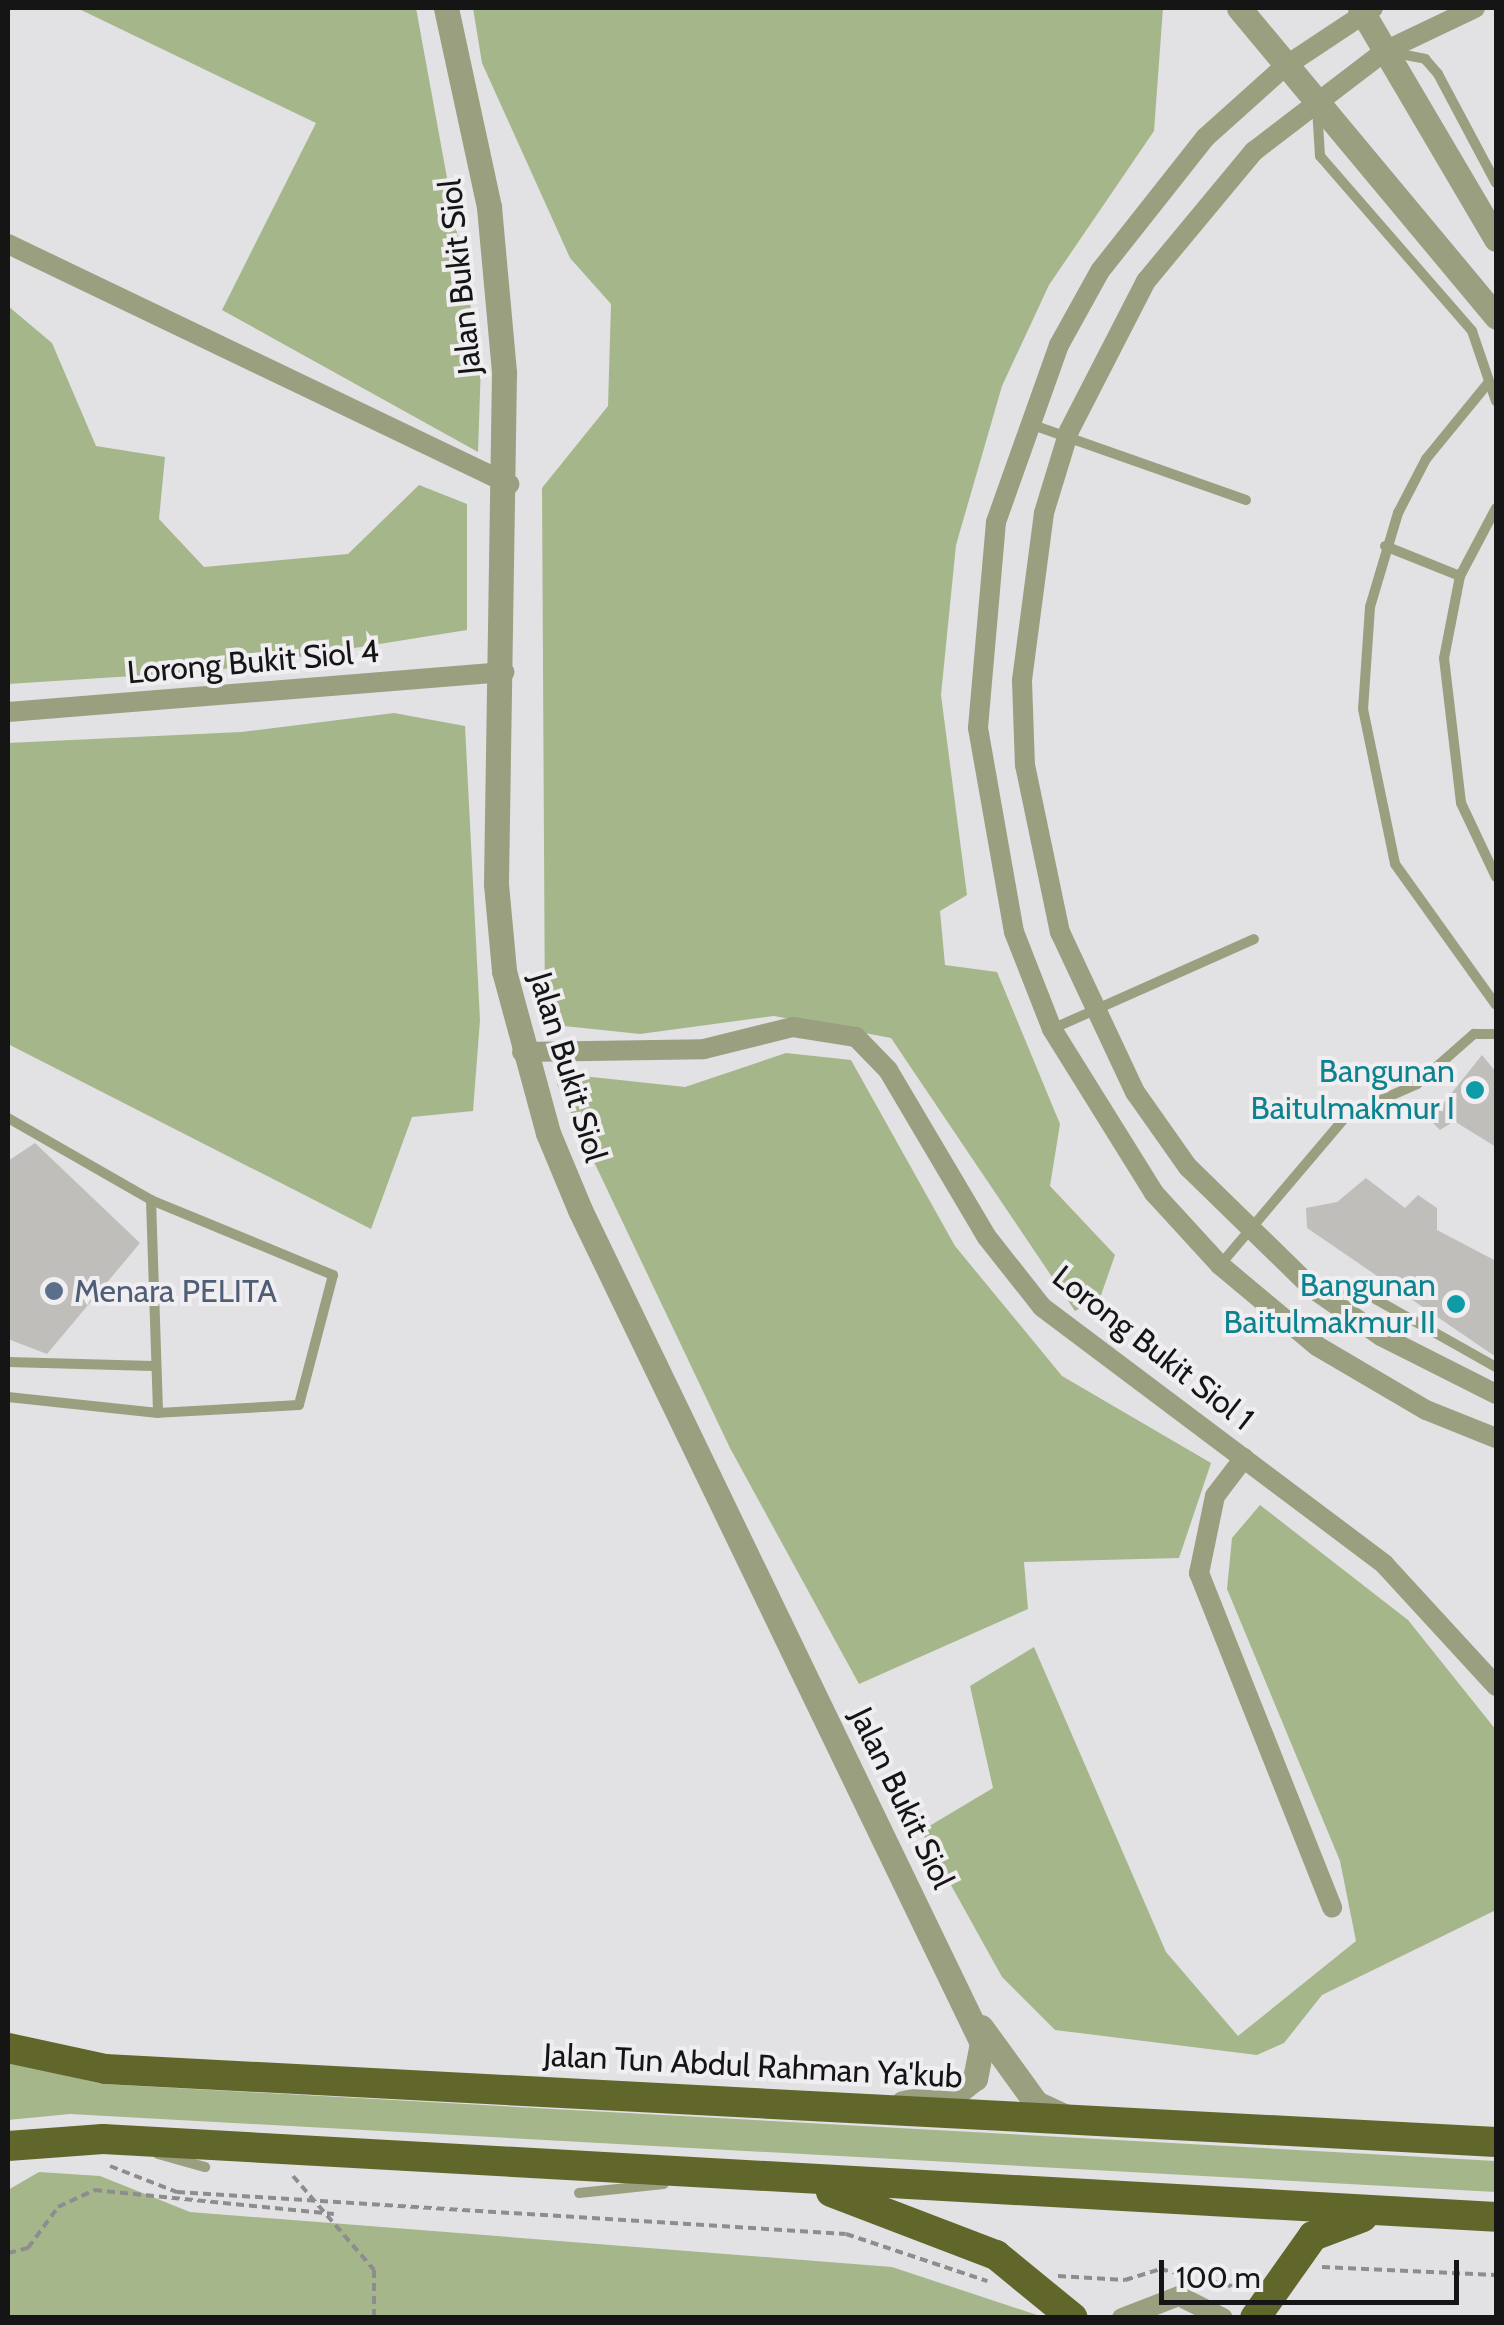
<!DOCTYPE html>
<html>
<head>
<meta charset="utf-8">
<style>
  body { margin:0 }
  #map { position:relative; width:1504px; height:2325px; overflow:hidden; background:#e2e1e4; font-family:Cabin,sans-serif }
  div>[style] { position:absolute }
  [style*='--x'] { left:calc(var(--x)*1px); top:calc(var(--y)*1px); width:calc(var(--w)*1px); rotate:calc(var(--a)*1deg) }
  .green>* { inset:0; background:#a6b68b }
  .building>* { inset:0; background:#c0bebb }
  .path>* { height:4px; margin-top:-2px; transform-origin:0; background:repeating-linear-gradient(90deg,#8d8c8e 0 8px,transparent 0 13px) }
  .service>* { height:10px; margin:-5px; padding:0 5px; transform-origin:5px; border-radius:5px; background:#9a9f80 }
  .minor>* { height:20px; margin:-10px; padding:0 10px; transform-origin:10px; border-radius:10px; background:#9a9f80 }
  .tertiary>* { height:25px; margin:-12.5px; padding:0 12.5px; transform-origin:12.5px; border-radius:12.5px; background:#9a9f80 }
  .primary>* { height:30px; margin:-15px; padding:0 15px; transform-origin:15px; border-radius:15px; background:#61672b }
  .dots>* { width:28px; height:28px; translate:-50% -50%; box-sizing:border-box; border:5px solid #f0eef1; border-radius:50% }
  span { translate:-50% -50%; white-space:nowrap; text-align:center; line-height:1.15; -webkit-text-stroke:8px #f0eef1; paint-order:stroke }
  .street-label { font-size:32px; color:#151516 }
  .culture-label { font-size:32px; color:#0d838f }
  .right { translate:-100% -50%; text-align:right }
  .service-label { font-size:32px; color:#4e5e75 }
  .left { translate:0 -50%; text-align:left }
  .frame { position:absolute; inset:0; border:10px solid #151516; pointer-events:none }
  .scale { position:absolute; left:1159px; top:2260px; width:300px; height:45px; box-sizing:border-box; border:5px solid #151516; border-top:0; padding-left:12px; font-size:30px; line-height:35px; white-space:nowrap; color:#151516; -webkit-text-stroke:8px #f0eef1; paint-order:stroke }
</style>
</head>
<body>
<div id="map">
  <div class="green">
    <div style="clip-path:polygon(77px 8px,416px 8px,481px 364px,478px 452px,222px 310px,316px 123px)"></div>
    <div style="clip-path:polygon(473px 8px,1163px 8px,1154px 131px,1049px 285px,1002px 386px,956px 545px,941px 695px,967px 895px,940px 911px,945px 965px,997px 972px,1060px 1124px,1050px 1186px,1115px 1255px,1100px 1298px,1075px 1311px,891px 1038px,774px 1016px,640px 1034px,545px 1024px,542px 488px,608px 406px,611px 304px,570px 258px,482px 63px)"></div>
    <div style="clip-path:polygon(8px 306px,52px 343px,96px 446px,165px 457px,159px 519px,204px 567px,348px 554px,419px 485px,467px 504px,467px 630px,211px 671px,8px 684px)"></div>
    <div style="clip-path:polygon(394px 713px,465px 726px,480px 1020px,473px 1111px,412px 1117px,371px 1229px,8px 1044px,8px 743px,241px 732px)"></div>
    <div style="clip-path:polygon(786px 1053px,851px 1060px,955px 1246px,1062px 1376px,1211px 1463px,1179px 1558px,1024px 1562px,1028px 1609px,859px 1684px,730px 1448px,557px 1084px,573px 1075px,685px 1087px)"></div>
    <div style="clip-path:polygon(1260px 1505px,1408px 1620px,1496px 1730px,1496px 1910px,1322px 1995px,1284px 2043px,1257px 2055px,1055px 2030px,1002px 1977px,921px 1831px,993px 1788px,970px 1686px,1034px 1647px,1166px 1952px,1238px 2036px,1356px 1941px,1340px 1861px,1227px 1589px,1232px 1538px)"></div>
    <div style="clip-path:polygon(8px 2062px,103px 2084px,1496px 2161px,1496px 2192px,70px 2114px,8px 2120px)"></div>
    <div style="clip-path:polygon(39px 2172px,100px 2176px,190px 2212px,892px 2267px,1043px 2317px,8px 2317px,8px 2190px)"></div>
  </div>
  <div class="building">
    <div style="clip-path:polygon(1482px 1055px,1496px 1072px,1496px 1147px,1454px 1121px,1440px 1130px,1430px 1120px)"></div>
    <div style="clip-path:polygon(35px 1143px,140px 1243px,47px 1354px,8px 1339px,8px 1161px)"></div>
    <div style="clip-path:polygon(1366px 1178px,1405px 1208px,1418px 1195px,1437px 1208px,1437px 1230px,1496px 1261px,1496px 1357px,1307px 1228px,1306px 1208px,1337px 1202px)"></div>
  </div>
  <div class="path">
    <div style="--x:110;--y:2166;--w:72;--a:21.2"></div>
    <div style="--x:177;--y:2192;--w:670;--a:3.59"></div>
    <div style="--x:846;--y:2234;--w:149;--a:18.4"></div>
    <div style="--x:293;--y:2176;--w:124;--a:49.2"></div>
    <div style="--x:374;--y:2270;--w:48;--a:90"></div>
    <div style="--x:8;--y:2253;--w:21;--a:-14"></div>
    <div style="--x:28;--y:2248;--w:51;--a:-53.8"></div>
    <div style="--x:58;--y:2207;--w:40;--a:-25"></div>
    <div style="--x:94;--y:2190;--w:241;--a:5.7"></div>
    <div style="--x:1322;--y:2267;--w:174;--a:2.6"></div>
    <div style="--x:1058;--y:2276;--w:67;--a:3.4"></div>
    <div style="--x:1125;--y:2280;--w:37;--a:-17"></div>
    <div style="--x:1160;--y:2269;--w:73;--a:13.5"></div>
    <div style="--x:1231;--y:2286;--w:22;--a:-22"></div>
  </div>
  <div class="service">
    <div style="--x:1390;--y:52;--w:36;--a:11"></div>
    <div style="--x:1425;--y:59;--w:20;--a:49"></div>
    <div style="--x:1438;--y:74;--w:123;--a:62"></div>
    <div style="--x:1317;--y:108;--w:48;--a:86.4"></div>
    <div style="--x:1320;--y:156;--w:232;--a:49"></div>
    <div style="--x:1472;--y:331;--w:74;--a:71.1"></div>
    <div style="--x:1489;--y:382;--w:99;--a:129.3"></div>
    <div style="--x:1426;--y:459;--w:61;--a:117.4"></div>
    <div style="--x:1398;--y:513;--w:98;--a:106.6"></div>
    <div style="--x:1370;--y:607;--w:102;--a:93.9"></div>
    <div style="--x:1363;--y:709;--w:158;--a:78.3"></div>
    <div style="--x:1395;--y:864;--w:173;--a:54.4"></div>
    <div style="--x:1030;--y:424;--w:229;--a:19.4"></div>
    <div style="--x:1496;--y:508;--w:77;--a:117.9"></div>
    <div style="--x:1460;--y:576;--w:84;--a:101"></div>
    <div style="--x:1444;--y:658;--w:146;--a:83.3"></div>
    <div style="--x:1461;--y:803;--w:82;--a:64.7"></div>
    <div style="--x:1385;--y:546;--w:81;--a:21.8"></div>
    <div style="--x:1052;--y:1029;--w:221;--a:-24"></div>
    <div style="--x:8;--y:1118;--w:165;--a:29.8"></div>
    <div style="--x:151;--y:1200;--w:197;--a:22.4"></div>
    <div style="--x:333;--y:1275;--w:134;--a:104.7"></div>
    <div style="--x:299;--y:1405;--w:141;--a:176.8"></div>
    <div style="--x:158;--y:1413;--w:151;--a:-173.9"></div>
    <div style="--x:151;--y:1200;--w:213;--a:88.1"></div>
    <div style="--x:1220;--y:1265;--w:197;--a:-49.7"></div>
    <div style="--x:1347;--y:1115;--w:77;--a:-23.9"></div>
    <div style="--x:1417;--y:1084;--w:76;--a:-41.3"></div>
    <div style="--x:1474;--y:1034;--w:22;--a:0"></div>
    <div style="--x:1318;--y:1288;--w:43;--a:4"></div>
    <div style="--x:1361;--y:1291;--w:155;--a:29.4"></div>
    <div style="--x:8;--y:1362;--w:145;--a:1.6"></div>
    <div style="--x:158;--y:2154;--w:49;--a:15.5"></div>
    <div style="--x:579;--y:2193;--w:85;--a:-6"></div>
  </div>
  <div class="minor">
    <div style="--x:1373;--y:8;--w:107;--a:146.5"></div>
    <div style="--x:1284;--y:67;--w:106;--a:138.1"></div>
    <div style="--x:1205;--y:138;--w:169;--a:128.3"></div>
    <div style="--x:1100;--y:271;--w:85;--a:119"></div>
    <div style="--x:1059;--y:345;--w:188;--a:109.6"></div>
    <div style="--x:996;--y:522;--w:207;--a:95"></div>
    <div style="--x:978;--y:728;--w:207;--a:80"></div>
    <div style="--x:1014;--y:932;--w:104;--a:68.6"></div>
    <div style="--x:1052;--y:1029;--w:193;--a:58.1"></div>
    <div style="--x:1154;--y:1193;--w:98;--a:47.5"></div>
    <div style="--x:1220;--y:1265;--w:126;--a:39.9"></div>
    <div style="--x:1317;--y:1346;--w:126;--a:30.4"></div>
    <div style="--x:1426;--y:1410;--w:75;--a:21.8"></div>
    <div style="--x:1475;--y:8;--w:100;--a:154.5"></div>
    <div style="--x:1385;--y:51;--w:165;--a:142.6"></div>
    <div style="--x:1254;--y:151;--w:169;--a:129.7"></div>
    <div style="--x:1146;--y:281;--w:169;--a:117.2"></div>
    <div style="--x:1069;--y:431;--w:86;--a:107"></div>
    <div style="--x:1044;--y:513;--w:169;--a:97.5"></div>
    <div style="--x:1022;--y:681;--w:84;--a:88"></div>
    <div style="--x:1025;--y:765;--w:171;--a:78.2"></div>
    <div style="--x:1060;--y:932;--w:177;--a:64.9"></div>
    <div style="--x:1135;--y:1092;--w:92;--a:54.8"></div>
    <div style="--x:1188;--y:1167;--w:173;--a:44.3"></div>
    <div style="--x:1312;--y:1288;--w:84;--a:34.8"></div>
    <div style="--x:1381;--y:1336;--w:129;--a:26.8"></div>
    <div style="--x:8;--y:244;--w:556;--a:25.6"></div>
    <div style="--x:8;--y:712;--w:498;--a:-4.6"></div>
    <div style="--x:522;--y:1052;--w:182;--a:-0.9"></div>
    <div style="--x:704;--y:1049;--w:92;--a:-13.9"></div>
    <div style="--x:793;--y:1027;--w:64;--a:9"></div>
    <div style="--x:856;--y:1037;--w:46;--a:45.9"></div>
    <div style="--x:888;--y:1070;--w:193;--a:59.4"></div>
    <div style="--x:986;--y:1236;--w:90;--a:51.7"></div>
    <div style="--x:1042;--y:1307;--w:428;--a:36.9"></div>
    <div style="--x:1384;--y:1564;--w:166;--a:47.4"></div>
    <div style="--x:1244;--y:1458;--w:48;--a:127.3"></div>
    <div style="--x:1215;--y:1496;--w:79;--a:101.7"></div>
    <div style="--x:1199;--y:1573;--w:360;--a:68.3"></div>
    <div style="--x:1122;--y:2318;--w:61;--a:-21.1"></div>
    <div style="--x:1179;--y:2296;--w:49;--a:26.6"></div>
  </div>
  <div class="tertiary">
    <div style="--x:446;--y:8;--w:204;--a:77.8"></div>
    <div style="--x:489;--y:207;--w:167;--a:84.8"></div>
    <div style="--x:504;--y:373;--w:511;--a:90.9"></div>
    <div style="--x:496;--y:884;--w:87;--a:84.7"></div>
    <div style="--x:504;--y:971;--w:168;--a:74.8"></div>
    <div style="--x:548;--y:1133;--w:83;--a:67.4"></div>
    <div style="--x:580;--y:1210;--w:925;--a:64.24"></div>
    <div style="--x:982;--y:2043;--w:36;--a:101"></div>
    <div style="--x:975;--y:2078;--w:24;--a:142"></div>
    <div style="--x:956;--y:2093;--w:54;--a:169.3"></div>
    <div style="--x:1239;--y:8;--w:402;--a:50.2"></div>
    <div style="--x:1360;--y:8;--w:268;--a:59.5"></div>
    <div style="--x:981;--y:2027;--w:94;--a:54.1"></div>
    <div style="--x:1036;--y:2103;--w:31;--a:25"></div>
  </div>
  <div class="primary">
    <div style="--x:8;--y:2048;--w:99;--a:12.2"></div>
    <div style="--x:105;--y:2069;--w:1393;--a:3"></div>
    <div style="--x:8;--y:2146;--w:95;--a:-4.2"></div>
    <div style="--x:103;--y:2139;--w:1395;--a:3.2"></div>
    <div style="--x:831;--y:2192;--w:177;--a:20.9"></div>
    <div style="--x:996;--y:2255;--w:99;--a:39.3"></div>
    <div style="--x:1255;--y:2318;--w:100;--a:-54.7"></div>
    <div style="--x:1313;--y:2236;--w:53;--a:-20.8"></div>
  </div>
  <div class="dots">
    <div style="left:1475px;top:1090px;background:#0f9aa8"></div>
    <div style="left:54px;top:1291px;background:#5c6f8a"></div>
    <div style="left:1456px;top:1304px;background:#0f9aa8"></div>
  </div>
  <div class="street-label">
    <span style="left:460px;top:277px;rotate:-96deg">Jalan Bukit Siol</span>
    <span style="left:253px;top:662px;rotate:-5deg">Lorong Bukit Siol 4</span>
    <span style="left:568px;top:1067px;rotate:73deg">Jalan Bukit Siol</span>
    <span style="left:1153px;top:1348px;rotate:38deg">Lorong Bukit Siol 1</span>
    <span style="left:902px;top:1798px;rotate:64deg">Jalan Bukit Siol</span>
    <span style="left:753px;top:2066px;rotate:3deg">Jalan Tun Abdul Rahman Ya'kub</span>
  </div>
  <div class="culture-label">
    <span class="right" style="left:1455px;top:1090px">Bangunan<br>Baitulmakmur I</span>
    <span class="right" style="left:1436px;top:1304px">Bangunan<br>Baitulmakmur II</span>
  </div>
  <div class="service-label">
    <span class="left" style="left:74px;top:1291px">Menara PELITA</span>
  </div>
  <div class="frame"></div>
  <div class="scale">100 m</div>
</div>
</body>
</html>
